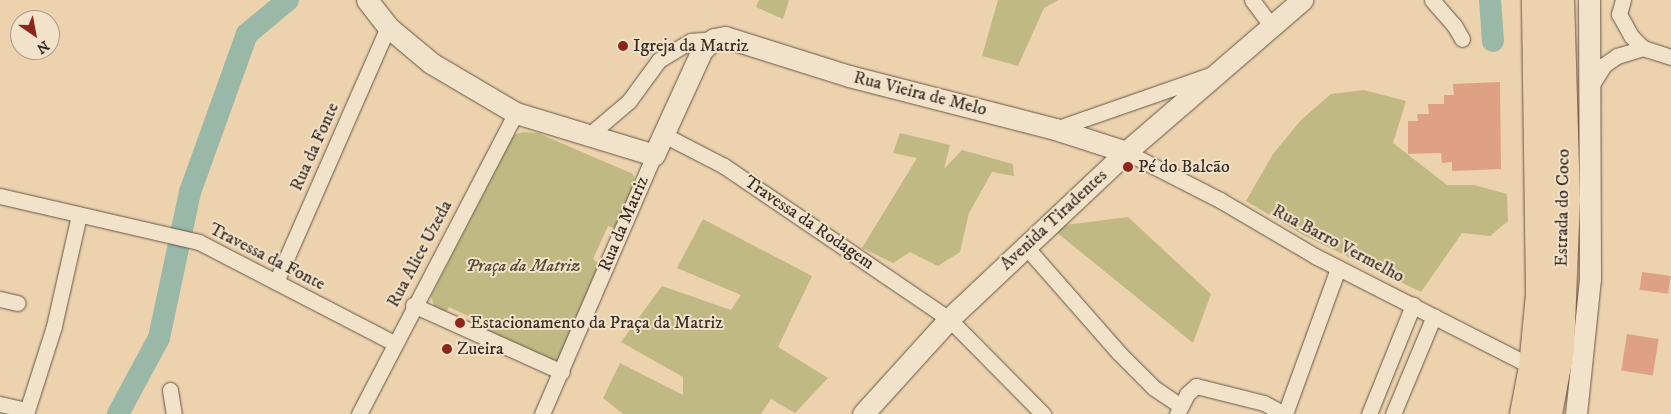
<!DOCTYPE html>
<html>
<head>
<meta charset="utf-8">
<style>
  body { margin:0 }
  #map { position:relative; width:1671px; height:414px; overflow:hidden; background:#ecd2ad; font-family:"IM FELL DW Pica",serif }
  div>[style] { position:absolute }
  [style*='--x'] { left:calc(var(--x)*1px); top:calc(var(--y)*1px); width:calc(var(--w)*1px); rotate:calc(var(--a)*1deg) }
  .green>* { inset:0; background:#c0b984 }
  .river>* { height:22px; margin:-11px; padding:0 11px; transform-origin:11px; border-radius:11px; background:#99b8a8 }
  .building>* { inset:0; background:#dea184; transform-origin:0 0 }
  .roads { filter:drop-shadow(0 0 1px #665646) drop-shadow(0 0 1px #665646) }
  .street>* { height:15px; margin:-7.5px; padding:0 7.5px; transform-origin:7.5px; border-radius:7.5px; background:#f3e2ca }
  .secondary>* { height:21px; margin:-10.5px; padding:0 10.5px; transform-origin:10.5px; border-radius:10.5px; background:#f3e2ca }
  .highway>* { height:28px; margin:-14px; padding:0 14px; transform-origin:14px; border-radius:14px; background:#ecd2ad }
  .dots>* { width:14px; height:14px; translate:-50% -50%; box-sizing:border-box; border:2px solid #f3e2ca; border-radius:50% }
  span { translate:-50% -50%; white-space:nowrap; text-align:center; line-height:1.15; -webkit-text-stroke:4px #f3e2ca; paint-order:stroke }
  .poi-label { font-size:18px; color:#392c24 }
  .left { translate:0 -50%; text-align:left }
  .street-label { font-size:18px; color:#392c24 }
  .park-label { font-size:18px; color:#544837; font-style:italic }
  .north { position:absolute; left:10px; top:10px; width:50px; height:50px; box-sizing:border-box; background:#f3e2ca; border:1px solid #a99988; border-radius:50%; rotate:147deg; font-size:14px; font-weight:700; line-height:20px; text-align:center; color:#392c24 }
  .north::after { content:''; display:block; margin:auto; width:18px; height:22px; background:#8f2418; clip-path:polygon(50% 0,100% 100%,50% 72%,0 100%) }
</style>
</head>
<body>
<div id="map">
  <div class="green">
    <div style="clip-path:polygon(759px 0,789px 0,783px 19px,756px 7px)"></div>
    <div style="clip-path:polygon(998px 0,1059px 0,1044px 8px,1018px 66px,982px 56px)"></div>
    <div style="clip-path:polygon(1364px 90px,1406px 101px,1393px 143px,1447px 185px,1474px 185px,1507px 194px,1508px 221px,1490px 236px,1462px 233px,1421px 292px,1303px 235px,1246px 201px,1273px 154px,1301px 120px,1331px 94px)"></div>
    <div style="clip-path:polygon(524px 132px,538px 133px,633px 174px,637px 187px,619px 229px,608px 226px,593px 259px,601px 266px,555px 367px,482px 334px,483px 323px,449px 307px,444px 315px,435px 309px,431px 296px,514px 135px)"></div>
    <div style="clip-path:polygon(900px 133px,950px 145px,944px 169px,962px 150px,1013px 164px,1014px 176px,992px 172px,969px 213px,960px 252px,938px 266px,910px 252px,893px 263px,862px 248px,917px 158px,893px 153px)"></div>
    <div style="clip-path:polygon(1128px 217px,1211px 294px,1193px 343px,1050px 227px)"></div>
    <div style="clip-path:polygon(703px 219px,812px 276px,778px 347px,828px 378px,795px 413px,771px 399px,761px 414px,623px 414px,603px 398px,620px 363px,683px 395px,683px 377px,621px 342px,662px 286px,731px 310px,741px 295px,677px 268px)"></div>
  </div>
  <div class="river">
    <div style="--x:1490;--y:0;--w:41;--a:85.8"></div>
    <div style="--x:118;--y:414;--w:86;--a:-61.7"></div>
    <div style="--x:159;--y:338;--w:149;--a:-78"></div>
    <div style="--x:190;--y:192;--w:168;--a:-70.2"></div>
    <div style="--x:247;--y:34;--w:53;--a:-39.7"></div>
  </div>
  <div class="building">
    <div style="clip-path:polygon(1500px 82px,1501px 169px,1452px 171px,1452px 162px,1442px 163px,1441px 153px,1408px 154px,1408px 121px,1418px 121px,1417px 114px,1429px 114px,1428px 104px,1444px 104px,1444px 95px,1454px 95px,1453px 84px)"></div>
    <div style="left:1642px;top:272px;width:29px;height:18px;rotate:8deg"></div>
    <div style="left:1627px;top:334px;width:32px;height:37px;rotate:9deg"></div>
  </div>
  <div class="roads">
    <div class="street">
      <div style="--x:1252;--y:0;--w:34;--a:53"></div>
      <div style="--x:1432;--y:0;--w:33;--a:49"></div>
      <div style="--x:1454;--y:25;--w:16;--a:60"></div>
      <div style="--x:1623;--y:0;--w:15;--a:106"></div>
      <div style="--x:1619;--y:14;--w:25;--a:61"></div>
      <div style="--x:1631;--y:36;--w:17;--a:45"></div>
      <div style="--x:1643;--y:48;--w:29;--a:18"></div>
      <div style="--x:1591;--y:86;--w:25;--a:-58"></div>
      <div style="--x:1604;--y:65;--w:16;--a:-35"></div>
      <div style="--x:1617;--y:56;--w:27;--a:-17"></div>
      <div style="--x:1055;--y:129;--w:164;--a:-19.2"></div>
      <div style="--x:664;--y:135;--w:68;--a:27.3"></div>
      <div style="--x:724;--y:166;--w:272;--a:34.2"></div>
      <div style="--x:949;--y:319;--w:134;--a:45.3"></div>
      <div style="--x:588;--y:136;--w:54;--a:-40.5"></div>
      <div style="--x:629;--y:101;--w:51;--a:-53.8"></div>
      <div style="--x:659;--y:60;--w:37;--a:-31"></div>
      <div style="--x:691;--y:41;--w:23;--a:-5"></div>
      <div style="--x:1126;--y:152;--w:106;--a:27.1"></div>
      <div style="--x:1220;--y:200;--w:110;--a:30.5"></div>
      <div style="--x:1315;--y:256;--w:245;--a:27"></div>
      <div style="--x:0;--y:196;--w:204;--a:13"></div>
      <div style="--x:199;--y:242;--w:220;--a:27.4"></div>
      <div style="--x:1026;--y:247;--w:141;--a:48.7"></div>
      <div style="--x:1119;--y:353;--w:49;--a:45"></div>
      <div style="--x:1154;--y:388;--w:32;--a:34"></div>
      <div style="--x:276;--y:282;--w:279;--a:-66.3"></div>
      <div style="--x:0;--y:299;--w:18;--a:13"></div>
      <div style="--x:413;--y:305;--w:163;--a:24.2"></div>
      <div style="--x:170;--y:390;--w:24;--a:81"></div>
      <div style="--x:0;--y:404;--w:28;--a:13"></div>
      <div style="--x:26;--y:414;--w:92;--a:-72.3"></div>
      <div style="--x:54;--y:326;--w:114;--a:-77.3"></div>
      <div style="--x:359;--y:414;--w:339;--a:-62.5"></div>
      <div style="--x:542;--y:414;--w:282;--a:-66.6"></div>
      <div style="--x:1177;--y:414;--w:22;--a:-63"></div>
      <div style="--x:1187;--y:394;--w:12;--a:-42"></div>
      <div style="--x:1196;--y:386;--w:70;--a:14"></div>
      <div style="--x:1264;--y:403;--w:23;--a:29"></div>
      <div style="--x:1285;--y:414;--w:155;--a:-70"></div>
      <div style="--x:1369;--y:414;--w:118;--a:-68"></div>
      <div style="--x:1393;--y:414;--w:106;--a:-67.3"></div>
    </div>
    <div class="secondary">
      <div style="--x:367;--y:0;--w:34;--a:52"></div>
      <div style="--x:388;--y:27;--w:56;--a:39.9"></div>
      <div style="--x:431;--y:63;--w:99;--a:30.5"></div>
      <div style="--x:516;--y:113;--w:144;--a:16.9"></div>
      <div style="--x:654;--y:155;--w:115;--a:-65.4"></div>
      <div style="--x:702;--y:50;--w:16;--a:-43"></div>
      <div style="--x:714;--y:39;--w:11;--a:-10"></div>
      <div style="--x:725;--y:37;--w:130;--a:17.5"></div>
      <div style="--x:849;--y:76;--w:213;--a:14.4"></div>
      <div style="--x:1055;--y:129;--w:75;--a:17.9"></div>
      <div style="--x:863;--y:414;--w:128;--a:-47.8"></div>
      <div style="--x:949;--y:319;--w:243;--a:-43.3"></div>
      <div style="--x:1126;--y:152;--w:233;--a:-40.8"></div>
      <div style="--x:1576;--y:414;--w:136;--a:-84.1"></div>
      <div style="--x:1590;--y:279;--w:279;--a:-90.2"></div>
    </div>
    <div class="highway">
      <div style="--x:1524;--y:414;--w:48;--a:-79.2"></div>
      <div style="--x:1533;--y:367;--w:73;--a:-84.5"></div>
      <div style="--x:1540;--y:294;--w:294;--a:-90.8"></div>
      <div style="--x:1548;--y:414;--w:66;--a:-79.5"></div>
      <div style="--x:1560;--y:349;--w:150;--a:-87.7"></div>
      <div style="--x:1566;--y:199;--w:199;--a:-91.7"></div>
    </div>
  </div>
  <div class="dots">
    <div style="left:623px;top:46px;background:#8f2418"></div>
    <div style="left:1128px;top:167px;background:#8f2418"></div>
    <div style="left:460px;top:323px;background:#8f2418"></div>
    <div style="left:447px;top:349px;background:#8f2418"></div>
  </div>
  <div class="poi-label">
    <span class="left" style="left:633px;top:46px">Igreja da Matriz</span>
    <span class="left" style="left:1138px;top:167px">Pé do Balcão</span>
    <span class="left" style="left:470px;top:323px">Estacionamento da Praça da Matriz</span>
    <span class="left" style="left:457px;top:349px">Zueira</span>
  </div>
  <div class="street-label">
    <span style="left:920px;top:94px;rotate:14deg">Rua Vieira de Melo</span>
    <span style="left:315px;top:147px;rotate:-66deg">Rua da Fonte</span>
    <span style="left:1563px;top:208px;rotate:-89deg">Estrada do Coco</span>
    <span style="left:1054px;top:220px;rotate:-43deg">Avenida Tiradentes</span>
    <span style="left:809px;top:223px;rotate:34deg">Travessa da Rodagem</span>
    <span style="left:624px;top:224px;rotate:-67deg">Rua da Matriz</span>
    <span style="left:1338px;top:244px;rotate:28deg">Rua Barro Vermelho</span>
    <span style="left:420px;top:254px;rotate:-62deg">Rua Alice Uzeda</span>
    <span style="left:267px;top:257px;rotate:27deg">Travessa da Fonte</span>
  </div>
  <div class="park-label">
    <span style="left:523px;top:266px">Praça da Matriz</span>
  </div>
  <div class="north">N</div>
</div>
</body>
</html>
